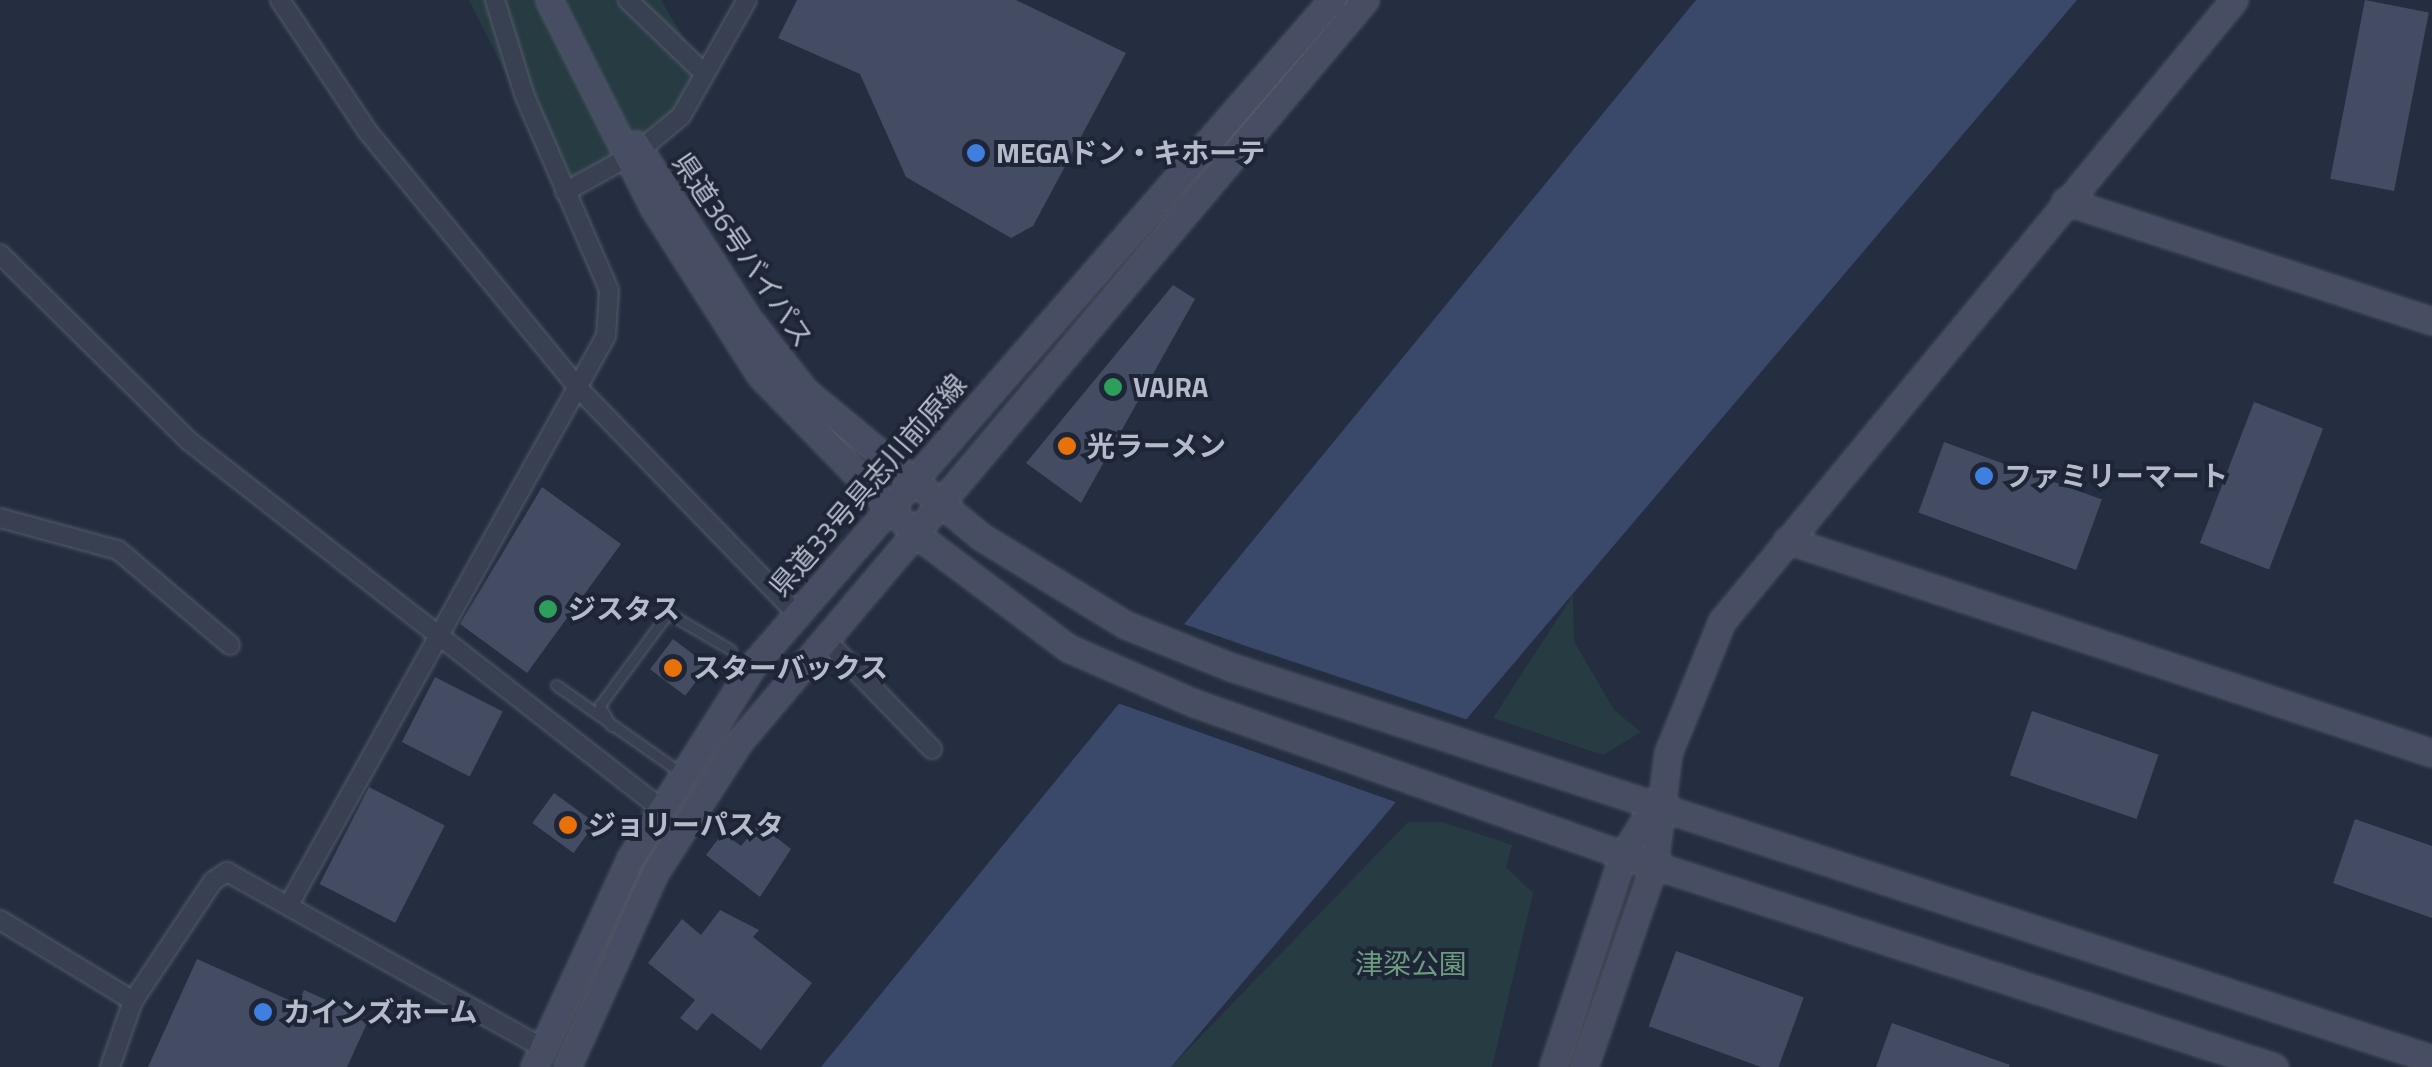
<!DOCTYPE html>
<html>
<head>
<meta charset="utf-8">
<style>
  body { margin:0 }
  #map { position:relative; width:2432px; height:1067px; overflow:hidden; background:#252d41; font-family:"Titillium Web","Noto Sans JP",sans-serif }
  div>[style] { position:absolute }
  [style*='--x'] { left:calc(var(--x)*1px); top:calc(var(--y)*1px); width:calc(var(--w)*1px); rotate:calc(var(--a)*1deg) }
  .green>* { inset:0; background:#273b42 }
  .water>* { inset:0; background:#3a486a }
  .pier>* { inset:0; background:#252d41 }
  .building>* { inset:0; background:#444c63; transform-origin:0 0 }
  .roads { filter:drop-shadow(0 0 2px #545b6b) drop-shadow(0 0 2px #545b6b) }
  .lane>* { height:9px; margin:-4.5px; padding:0 4.5px; transform-origin:4.5px; border-radius:4.5px; background:#394051 }
  .street>* { height:18px; margin:-9px; padding:0 9px; transform-origin:9px; border-radius:9px; background:#394051 }
  .secondary>* { height:25px; margin:-12.5px; padding:0 12.5px; transform-origin:12.5px; border-radius:12.5px; background:#474e64 }
  .dots>* { width:28px; height:28px; translate:-50% -50%; box-sizing:border-box; border:5px solid #1e2536; border-radius:50% }
  span { translate:-50% -50%; white-space:nowrap; text-align:center; line-height:1.15; -webkit-text-stroke:8px #1e2536; paint-order:stroke }
  .poi-label { font-size:28px; color:#b6bbcb; font-weight:700 }
  .left { translate:0 -50%; text-align:left }
  .street-label { font-size:28px; color:#b6bbcb }
  .park-label { font-size:28px; color:#6c9c7e }
</style>
</head>
<body>
<div id="map">
  <div class="green">
    <div style="clip-path:polygon(469px 0,661px 0,705px 74px,648px 162px,565px 192px)"></div>
    <div style="clip-path:polygon(1573px 595px,1574px 641px,1614px 710px,1641px 732px,1603px 755px,1493px 718px)"></div>
    <div style="clip-path:polygon(1408px 822px,1442px 822px,1512px 845px,1506px 867px,1533px 893px,1492px 1067px,1171px 1067px)"></div>
  </div>
  <div class="water">
    <div style="clip-path:polygon(1696px 0,2077px 0,1171px 1067px,821px 1067px)"></div>
  </div>
  <div class="pier">
    <div style="clip-path:polygon(1178px 622px,1246px 646px,1471px 721px,1401px 804px,1112px 701px)"></div>
  </div>
  <div class="building">
    <div style="clip-path:polygon(797px 0,1016px 0,1126px 53px,1033px 226px,1011px 238px,906px 177px,860px 74px,778px 38px)"></div>
    <div style="left:2365px;top:0;width:65px;height:182px;rotate:11deg"></div>
    <div style="clip-path:polygon(1173px 285px,1195px 299px,1081px 503px,1026px 463px)"></div>
    <div style="left:2254px;top:402px;width:74px;height:151px;rotate:21deg"></div>
    <div style="left:1944px;top:442px;width:168px;height:75px;rotate:20deg"></div>
    <div style="clip-path:polygon(542px 487px,621px 544px,527px 673px,460px 624px)"></div>
    <div style="left:673px;top:639px;width:44px;height:38px;rotate:37deg"></div>
    <div style="left:435px;top:677px;width:76px;height:73px;rotate:27deg"></div>
    <div style="left:2032px;top:711px;width:134px;height:68px;rotate:19deg"></div>
    <div style="left:369px;top:787px;width:85px;height:109px;rotate:27deg"></div>
    <div style="left:554px;top:793px;width:51px;height:37px;rotate:36deg"></div>
    <div style="clip-path:polygon(2355px 819px,2432px 846px,2432px 918px,2333px 883px)"></div>
    <div style="clip-path:polygon(759px 824px,791px 849px,760px 897px,706px 855px,723px 833px,741px 846px)"></div>
    <div style="clip-path:polygon(720px 910px,759px 930px,753px 937px,812px 983px,761px 1050px,712px 1013px,697px 1031px,680px 1018px,695px 1000px,648px 963px,682px 919px,701px 935px)"></div>
    <div style="left:1676px;top:951px;width:136px;height:80px;rotate:20deg"></div>
    <div style="clip-path:polygon(197px 959px,298px 1004px,304px 990px,369px 1019px,347px 1067px,148px 1067px)"></div>
    <div style="clip-path:polygon(1892px 1023px,2010px 1065px,2009px 1067px,1876px 1067px)"></div>
  </div>
  <div class="roads">
    <div class="lane">
      <div style="--x:556;--y:685;--w:153;--a:35.1"></div>
      <div style="--x:611;--y:726;--w:24;--a:-118"></div>
      <div style="--x:600;--y:705;--w:114;--a:-53.5"></div>
      <div style="--x:668;--y:613;--w:73;--a:30.4"></div>
    </div>
    <div class="street">
      <div style="--x:280;--y:0;--w:159;--a:56.3"></div>
      <div style="--x:368;--y:132;--w:334;--a:50.6"></div>
      <div style="--x:580;--y:390;--w:310;--a:45.9"></div>
      <div style="--x:628;--y:0;--w:107;--a:43.9"></div>
      <div style="--x:640;--y:150;--w:53;--a:-39.7"></div>
      <div style="--x:681;--y:116;--w:133;--a:-60.4"></div>
      <div style="--x:565;--y:192;--w:70;--a:-29.1"></div>
      <div style="--x:0;--y:254;--w:266;--a:44.7"></div>
      <div style="--x:189;--y:441;--w:596;--a:37.91"></div>
      <div style="--x:0;--y:518;--w:122;--a:15.2"></div>
      <div style="--x:118;--y:550;--w:147;--a:40.3"></div>
      <div style="--x:824;--y:638;--w:155;--a:45.8"></div>
      <div style="--x:291;--y:901;--w:647;--a:-60.86"></div>
      <div style="--x:606;--y:336;--w:46;--a:-86.3"></div>
      <div style="--x:609;--y:290;--w:210;--a:-113.5"></div>
      <div style="--x:525;--y:97;--w:102;--a:-107.2"></div>
      <div style="--x:0;--y:920;--w:156;--a:31.3"></div>
      <div style="--x:110;--y:1067;--w:70;--a:-70.8"></div>
      <div style="--x:133;--y:1001;--w:144;--a:-56.3"></div>
      <div style="--x:213;--y:881;--w:17;--a:-33"></div>
      <div style="--x:227;--y:872;--w:362;--a:29.1"></div>
    </div>
    <div class="secondary">
      <div style="--x:549;--y:0;--w:232;--a:63.3"></div>
      <div style="--x:653;--y:207;--w:199;--a:57.5"></div>
      <div style="--x:760;--y:375;--w:219;--a:45.7"></div>
      <div style="--x:913;--y:532;--w:194;--a:36.8"></div>
      <div style="--x:1068;--y:648;--w:137;--a:23.6"></div>
      <div style="--x:1194;--y:703;--w:455;--a:19.5"></div>
      <div style="--x:1623;--y:855;--w:685;--a:18.04"></div>
      <div style="--x:636;--y:144;--w:206;--a:57.3"></div>
      <div style="--x:747;--y:317;--w:94;--a:51.9"></div>
      <div style="--x:805;--y:391;--w:227;--a:39.6"></div>
      <div style="--x:980;--y:536;--w:171;--a:31.4"></div>
      <div style="--x:1126;--y:625;--w:113;--a:21.8"></div>
      <div style="--x:1231;--y:667;--w:1263;--a:18.08"></div>
      <div style="--x:2065;--y:201;--w:386;--a:18.1"></div>
      <div style="--x:1787;--y:540;--w:679;--a:18.27"></div>
      <div style="--x:534;--y:1067;--w:229;--a:-65.2"></div>
      <div style="--x:630;--y:859;--w:230;--a:-57.6"></div>
      <div style="--x:753;--y:665;--w:882;--a:-48.95"></div>
      <div style="--x:567;--y:1067;--w:212;--a:-65.7"></div>
      <div style="--x:654;--y:874;--w:157;--a:-57.2"></div>
      <div style="--x:739;--y:742;--w:971;--a:-49.85"></div>
      <div style="--x:1553;--y:1067;--w:223;--a:-71.7"></div>
      <div style="--x:1623;--y:855;--w:59;--a:-58.2"></div>
      <div style="--x:1584;--y:1067;--w:214;--a:-70.9"></div>
      <div style="--x:1654;--y:865;--w:113;--a:-82.9"></div>
      <div style="--x:1668;--y:753;--w:143;--a:-67.8"></div>
      <div style="--x:1722;--y:621;--w:805;--a:-50.5"></div>
    </div>
  </div>
  <div class="dots">
    <div style="left:976px;top:153px;background:#3f7fe0"></div>
    <div style="left:1113px;top:387px;background:#2e9e5b"></div>
    <div style="left:1067px;top:446px;background:#e8710a"></div>
    <div style="left:1984px;top:476px;background:#3f7fe0"></div>
    <div style="left:548px;top:609px;background:#2e9e5b"></div>
    <div style="left:673px;top:668px;background:#e8710a"></div>
    <div style="left:568px;top:825px;background:#e8710a"></div>
    <div style="left:263px;top:1012px;background:#3f7fe0"></div>
  </div>
  <div class="poi-label">
    <span class="left" style="left:996px;top:153px">MEGAドン・キホーテ</span>
    <span class="left" style="left:1133px;top:387px">VAJRA</span>
    <span class="left" style="left:1087px;top:446px">光ラーメン</span>
    <span class="left" style="left:2004px;top:476px">ファミリーマート</span>
    <span class="left" style="left:568px;top:609px">ジスタス</span>
    <span class="left" style="left:693px;top:668px">スターバックス</span>
    <span class="left" style="left:588px;top:825px">ジョリーパスタ</span>
    <span class="left" style="left:283px;top:1012px">カインズホーム</span>
  </div>
  <div class="street-label">
    <span style="left:743px;top:250px;rotate:56deg">県道36号バイパス</span>
    <span style="left:868px;top:485px;rotate:-49deg">県道33号具志川前原線</span>
  </div>
  <div class="park-label">
    <span style="left:1411px;top:964px">津梁公園</span>
  </div>
</div>
</body>
</html>
